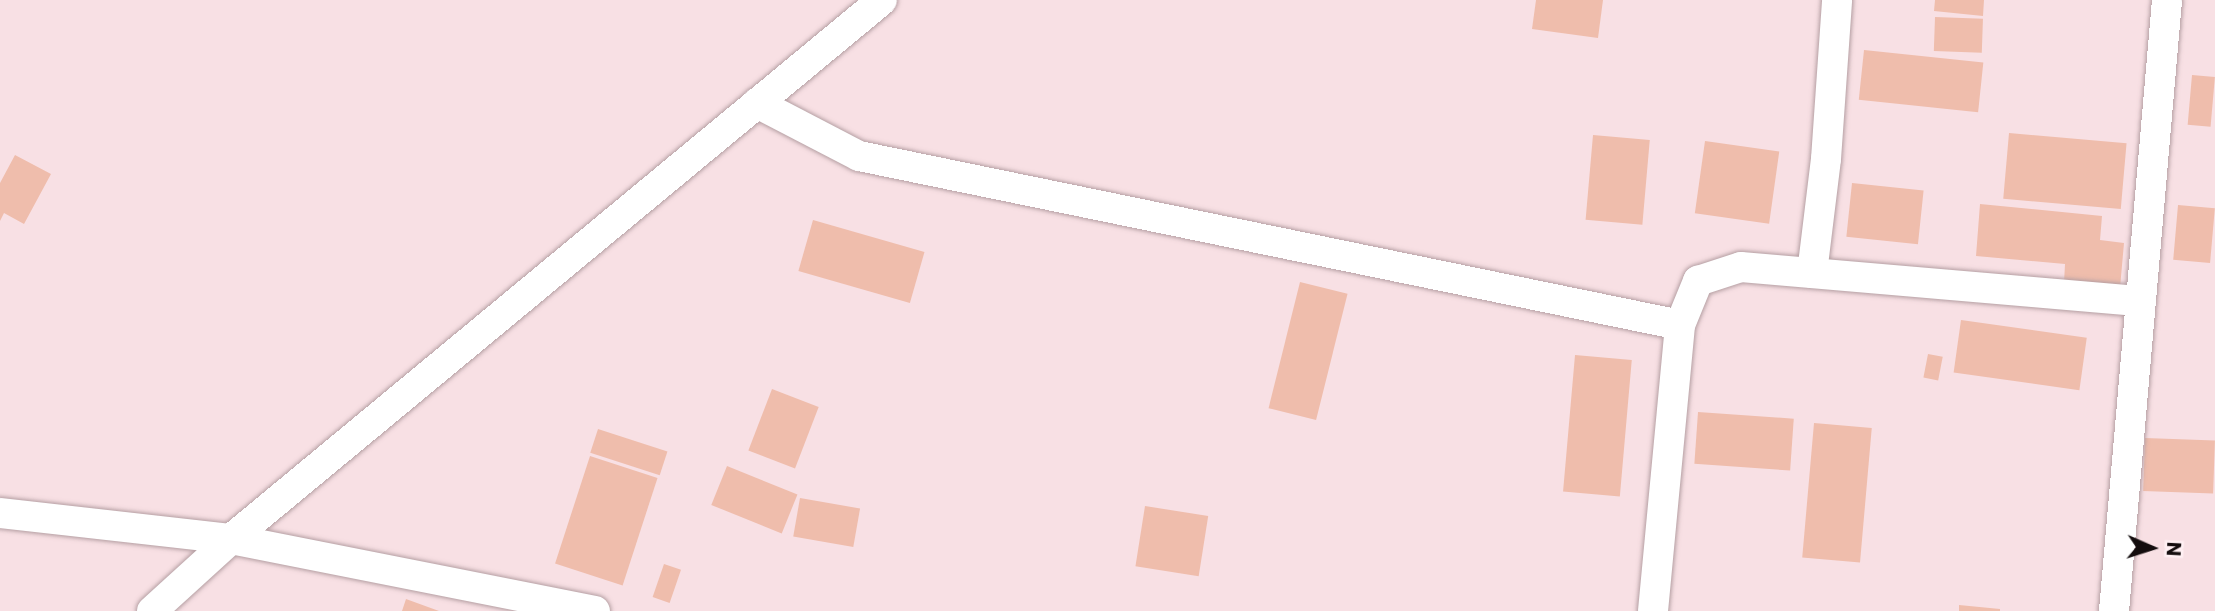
<!DOCTYPE html>
<html>
<head>
<meta charset="utf-8">
<style>
  body { margin:0 }
  #map { position:relative; width:2215px; height:611px; overflow:hidden; background:#f8e0e4; font-family:Poppins,sans-serif }
  div>[style] { position:absolute }
  [style*='--x'] { left:calc(var(--x)*1px); top:calc(var(--y)*1px); width:calc(var(--w)*1px); rotate:calc(var(--a)*1deg) }
  .building>* { inset:0; background:#efbdac; transform-origin:0 0 }
  .roads { filter:drop-shadow(0 0 2px #b59fa3) drop-shadow(0 0 2px #b59fa3) }
  .minor>* { height:30px; margin:-15px; padding:0 15px; transform-origin:15px; border-radius:15px; background:#fff }
  span { translate:-50% -50%; white-space:nowrap; text-align:center; line-height:1.15; -webkit-text-stroke:6px #fff0f3; paint-order:stroke }
  .north { position:absolute; left:2117px; top:513px; width:70px; height:70px; -webkit-text-stroke:5px #fff0f3; paint-order:stroke; rotate:93deg; font-size:19px; font-weight:700; line-height:28px; text-align:center; color:#140d0e }
  .north::after { content:''; display:block; margin:auto; width:24px; height:32px; background:#140d0e; clip-path:polygon(50% 0,100% 100%,50% 72%,0 100%) }
</style>
</head>
<body>
<div id="map">
  <div class="building">
    <div style="clip-path:polygon(1536px 0,1603px 0,1598px 38px,1532px 29px)"></div>
    <div style="clip-path:polygon(1935px 0,1984px 0,1983px 16px,1934px 11px)"></div>
    <div style="left:1935px;top:17px;width:48px;height:34px;rotate:2deg"></div>
    <div style="left:1864px;top:50px;width:120px;height:50px;rotate:6deg"></div>
    <div style="left:2192px;top:75px;width:23px;height:50px;rotate:5deg"></div>
    <div style="left:2009px;top:133px;width:118px;height:66px;rotate:5deg"></div>
    <div style="left:1593px;top:135px;width:57px;height:85px;rotate:5deg"></div>
    <div style="left:1705px;top:141px;width:75px;height:73px;rotate:8deg"></div>
    <div style="clip-path:polygon(15px 155px,51px 174px,24px 224px,4px 213px,0 221px,0 183px)"></div>
    <div style="left:1852px;top:183px;width:72px;height:54px;rotate:6deg"></div>
    <div style="clip-path:polygon(1980px 204px,2102px 216px,2100px 240px,2124px 243px,2120px 288px,2064px 283px,2065px 264px,1976px 256px)"></div>
    <div style="left:2178px;top:205px;width:37px;height:55px;rotate:5deg"></div>
    <div style="left:813px;top:220px;width:116px;height:53px;rotate:16deg"></div>
    <div style="left:1300px;top:282px;width:49px;height:130px;rotate:14deg"></div>
    <div style="left:1961px;top:320px;width:127px;height:53px;rotate:8deg"></div>
    <div style="left:1928px;top:354px;width:15px;height:24px;rotate:11deg"></div>
    <div style="left:1575px;top:355px;width:57px;height:137px;rotate:5deg"></div>
    <div style="left:772px;top:389px;width:50px;height:66px;rotate:21deg"></div>
    <div style="left:1698px;top:412px;width:96px;height:52px;rotate:4deg"></div>
    <div style="left:1814px;top:423px;width:58px;height:135px;rotate:5deg"></div>
    <div style="left:598px;top:429px;width:73px;height:25px;rotate:18deg"></div>
    <div style="left:2145px;top:438px;width:70px;height:53px;rotate:2deg"></div>
    <div style="left:590px;top:456px;width:71px;height:113px;rotate:18deg"></div>
    <div style="left:727px;top:466px;width:76px;height:42px;rotate:22deg"></div>
    <div style="left:800px;top:498px;width:61px;height:39px;rotate:10deg"></div>
    <div style="left:1145px;top:506px;width:64px;height:61px;rotate:9deg"></div>
    <div style="left:664px;top:564px;width:18px;height:35px;rotate:19deg"></div>
    <div style="clip-path:polygon(406px 599px,439px 611px,402px 611px)"></div>
    <div style="clip-path:polygon(1959px 605px,2000px 609px,2000px 611px,1959px 611px)"></div>
  </div>
  <div class="roads">
    <div class="minor">
      <div style="--x:757;--y:103;--w:115;--a:27.5"></div>
      <div style="--x:859;--y:156;--w:838;--a:11.63"></div>
      <div style="--x:1812;--y:273;--w:115;--a:-83"></div>
      <div style="--x:1826;--y:159;--w:159;--a:-86"></div>
      <div style="--x:0;--y:513;--w:232;--a:6.4"></div>
      <div style="--x:231;--y:539;--w:371;--a:11.2"></div>
      <div style="--x:152;--y:611;--w:107;--a:-42.3"></div>
      <div style="--x:231;--y:539;--w:845;--a:-39.62"></div>
      <div style="--x:1653;--y:611;--w:287;--a:-84.6"></div>
      <div style="--x:1680;--y:325;--w:48;--a:-67.8"></div>
      <div style="--x:1698;--y:281;--w:45;--a:-18"></div>
      <div style="--x:1741;--y:267;--w:401;--a:4.9"></div>
      <div style="--x:2114;--y:611;--w:613;--a:-85.04"></div>
    </div>
  </div>
  <div class="north">N</div>
</div>
</body>
</html>
